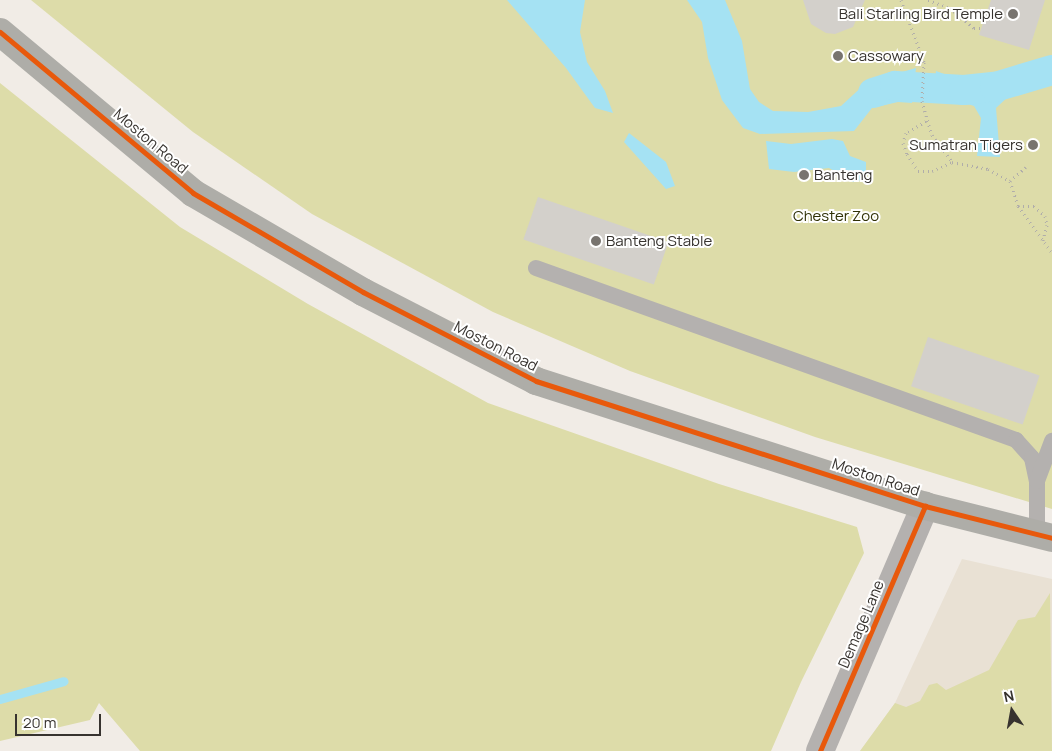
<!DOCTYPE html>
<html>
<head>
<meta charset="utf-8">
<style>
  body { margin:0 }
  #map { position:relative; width:1052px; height:751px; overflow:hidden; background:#f1ece6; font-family:Manrope,sans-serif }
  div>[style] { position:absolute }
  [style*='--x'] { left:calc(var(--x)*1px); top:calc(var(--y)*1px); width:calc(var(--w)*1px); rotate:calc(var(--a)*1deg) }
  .built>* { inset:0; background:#e9e1d4 }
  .green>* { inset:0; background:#dddca9 }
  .water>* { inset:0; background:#a5e2f3 }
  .stream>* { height:9px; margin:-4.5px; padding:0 4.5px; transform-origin:4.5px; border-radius:4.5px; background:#a5e2f3 }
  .canal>* { height:30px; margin:-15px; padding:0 15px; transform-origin:15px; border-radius:15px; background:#a5e2f3 }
  .building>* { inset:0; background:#d3d0cb; transform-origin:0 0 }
  .path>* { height:3px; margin-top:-1.5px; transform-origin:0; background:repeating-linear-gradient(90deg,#b0adaa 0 1px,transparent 0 5px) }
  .service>* { height:16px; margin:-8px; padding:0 8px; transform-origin:8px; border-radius:8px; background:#b4b1af }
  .tertiary>* { height:28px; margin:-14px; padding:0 14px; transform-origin:14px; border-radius:14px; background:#b4b1af }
  .trunk>* { height:28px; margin:-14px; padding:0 14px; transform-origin:14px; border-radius:14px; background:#aeada8 }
  .cycleway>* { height:5px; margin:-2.5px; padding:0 2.5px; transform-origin:2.5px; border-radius:2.5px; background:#e8590c }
  .dots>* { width:14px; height:14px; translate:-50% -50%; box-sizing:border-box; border:2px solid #fff; border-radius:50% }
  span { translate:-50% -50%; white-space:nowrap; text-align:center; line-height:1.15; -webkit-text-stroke:4px #fff; paint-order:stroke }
  .poi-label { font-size:15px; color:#37332f }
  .right { translate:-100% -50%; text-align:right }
  .left { translate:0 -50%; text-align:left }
  .street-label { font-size:15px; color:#37332f }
  .park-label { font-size:15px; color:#2f3006 }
  .north { position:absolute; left:987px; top:686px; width:50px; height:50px; -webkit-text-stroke:4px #fff; paint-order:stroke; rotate:348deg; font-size:14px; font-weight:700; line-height:20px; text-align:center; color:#37332f }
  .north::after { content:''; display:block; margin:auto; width:18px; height:22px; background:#37332f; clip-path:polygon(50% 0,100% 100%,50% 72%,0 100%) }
  .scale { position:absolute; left:15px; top:714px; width:86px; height:22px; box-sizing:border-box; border:2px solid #37332f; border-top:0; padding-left:6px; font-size:15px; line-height:18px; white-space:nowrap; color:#37332f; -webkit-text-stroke:4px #fff; paint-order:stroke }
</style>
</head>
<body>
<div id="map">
  <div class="built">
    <div style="clip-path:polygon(962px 559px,1052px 579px,1052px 751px,860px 751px,895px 703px)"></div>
  </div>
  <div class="green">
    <div style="clip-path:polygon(31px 0,1052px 0,1052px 509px,815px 437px,630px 371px,493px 312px,312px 214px,193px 132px)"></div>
    <div style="clip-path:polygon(0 83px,180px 227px,308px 304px,488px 403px,719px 484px,857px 527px,864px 553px,801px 682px,771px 751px,140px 751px,99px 703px,90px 720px,0 741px)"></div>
    <div style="clip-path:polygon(1050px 593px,1052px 751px,860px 751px,895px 703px,906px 707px,920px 701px,929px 685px,937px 683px,946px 690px,989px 670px,1018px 620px,1035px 617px)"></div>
  </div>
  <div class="water">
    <div style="clip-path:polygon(507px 0,585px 0,580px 32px,587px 62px,605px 91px,613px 113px,595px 108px,566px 68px)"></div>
    <div style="clip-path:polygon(687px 0,725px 0,742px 41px,750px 89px,759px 102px,773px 111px,808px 112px,841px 106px,867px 82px,916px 68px,912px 103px,898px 102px,872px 108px,854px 131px,760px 134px,743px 128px,722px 100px,708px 58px,702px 22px)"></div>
    <div style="clip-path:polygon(1052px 58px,1052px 83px,1010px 95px,996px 108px,1000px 157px,977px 156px,981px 118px,974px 106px,952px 99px,932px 102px,936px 71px,963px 81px,1010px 73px)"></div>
    <div style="clip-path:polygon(629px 133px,666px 162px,675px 186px,666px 189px,624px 142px)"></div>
    <div style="clip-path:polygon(832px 139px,843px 141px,850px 156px,866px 162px,866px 179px,853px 182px,829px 168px,794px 172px,769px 169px,766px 141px,791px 144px)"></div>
  </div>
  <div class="stream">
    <div style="--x:0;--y:699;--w:66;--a:-15.7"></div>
  </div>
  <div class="canal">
    <div style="--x:873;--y:93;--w:23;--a:-18"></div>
    <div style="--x:895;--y:86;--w:69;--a:3.3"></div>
    <div style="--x:964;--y:90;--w:31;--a:-6"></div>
    <div style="--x:995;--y:87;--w:59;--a:-16.6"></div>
  </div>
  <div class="building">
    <div style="clip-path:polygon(803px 0,865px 0,853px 27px,835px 34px,826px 33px,811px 24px)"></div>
    <div style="clip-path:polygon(991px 0,1045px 0,1029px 50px,979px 35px)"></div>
    <div style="left:538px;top:197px;width:138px;height:45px;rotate:19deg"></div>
    <div style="left:928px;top:337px;width:118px;height:52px;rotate:19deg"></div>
  </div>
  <div class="path">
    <div style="--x:901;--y:0;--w:66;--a:69.6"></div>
    <div style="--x:924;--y:62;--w:39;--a:93"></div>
    <div style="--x:922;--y:101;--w:35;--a:74"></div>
    <div style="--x:932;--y:135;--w:34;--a:53"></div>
    <div style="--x:952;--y:162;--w:37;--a:11"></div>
    <div style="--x:988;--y:169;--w:25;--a:29"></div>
    <div style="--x:1010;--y:181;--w:26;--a:72"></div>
    <div style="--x:1018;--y:206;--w:58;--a:54.1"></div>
    <div style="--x:928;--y:0;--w:23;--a:20"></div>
    <div style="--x:950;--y:8;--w:31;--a:40"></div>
    <div style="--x:974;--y:28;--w:7;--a:0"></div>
    <div style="--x:926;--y:121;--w:23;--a:149"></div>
    <div style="--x:906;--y:133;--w:10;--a:107"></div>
    <div style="--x:903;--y:143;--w:12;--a:70"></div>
    <div style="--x:907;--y:154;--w:20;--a:57"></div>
    <div style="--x:918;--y:171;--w:14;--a:0"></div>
    <div style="--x:932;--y:171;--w:22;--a:-24"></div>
    <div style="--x:1010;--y:181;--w:21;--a:-41"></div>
    <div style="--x:1018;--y:206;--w:16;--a:0"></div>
    <div style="--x:1034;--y:206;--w:15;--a:42"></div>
    <div style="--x:1045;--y:216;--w:9;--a:77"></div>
    <div style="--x:1047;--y:225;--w:16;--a:105"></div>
  </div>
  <div class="service">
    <div style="--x:536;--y:268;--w:510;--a:19.71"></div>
    <div style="--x:1016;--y:440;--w:24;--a:48"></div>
    <div style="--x:1032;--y:458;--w:24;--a:78"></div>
    <div style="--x:1037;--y:535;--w:54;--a:-90"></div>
    <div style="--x:1037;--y:481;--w:43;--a:-69.4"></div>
  </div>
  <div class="tertiary">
    <div style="--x:820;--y:751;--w:267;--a:-66.8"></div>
  </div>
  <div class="trunk">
    <div style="--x:0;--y:32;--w:251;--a:39.8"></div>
    <div style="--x:193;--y:193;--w:197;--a:30.2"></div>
    <div style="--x:363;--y:292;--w:195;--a:27.2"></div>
    <div style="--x:536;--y:381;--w:409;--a:17.8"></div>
    <div style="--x:925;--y:506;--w:131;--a:14.1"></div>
  </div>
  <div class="cycleway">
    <div style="--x:0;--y:32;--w:251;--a:39.8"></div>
    <div style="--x:193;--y:193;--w:197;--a:30.2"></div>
    <div style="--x:363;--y:292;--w:195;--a:27.2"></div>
    <div style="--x:536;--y:381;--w:409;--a:17.8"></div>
    <div style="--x:925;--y:506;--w:131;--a:14.1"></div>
    <div style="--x:820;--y:751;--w:267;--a:-66.8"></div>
  </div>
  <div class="dots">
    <div style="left:1013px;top:14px;background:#78746f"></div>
    <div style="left:838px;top:56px;background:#78746f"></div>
    <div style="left:1033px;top:145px;background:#78746f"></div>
    <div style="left:804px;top:175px;background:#78746f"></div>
    <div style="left:596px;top:241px;background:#78746f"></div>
  </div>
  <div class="poi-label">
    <span class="right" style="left:1003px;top:14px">Bali Starling Bird Temple</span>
    <span class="left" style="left:848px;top:56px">Cassowary</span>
    <span class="right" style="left:1023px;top:145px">Sumatran Tigers</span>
    <span class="left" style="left:814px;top:175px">Banteng</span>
    <span class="left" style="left:606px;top:241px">Banteng Stable</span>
  </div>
  <div class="street-label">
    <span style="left:151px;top:141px;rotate:40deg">Moston Road</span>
    <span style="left:496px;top:346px;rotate:27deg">Moston Road</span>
    <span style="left:876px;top:477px;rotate:18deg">Moston Road</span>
    <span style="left:861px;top:624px;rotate:-67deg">Demage Lane</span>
  </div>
  <div class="park-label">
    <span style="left:836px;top:216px">Chester Zoo</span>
  </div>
  <div class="north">N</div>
  <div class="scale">20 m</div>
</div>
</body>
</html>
